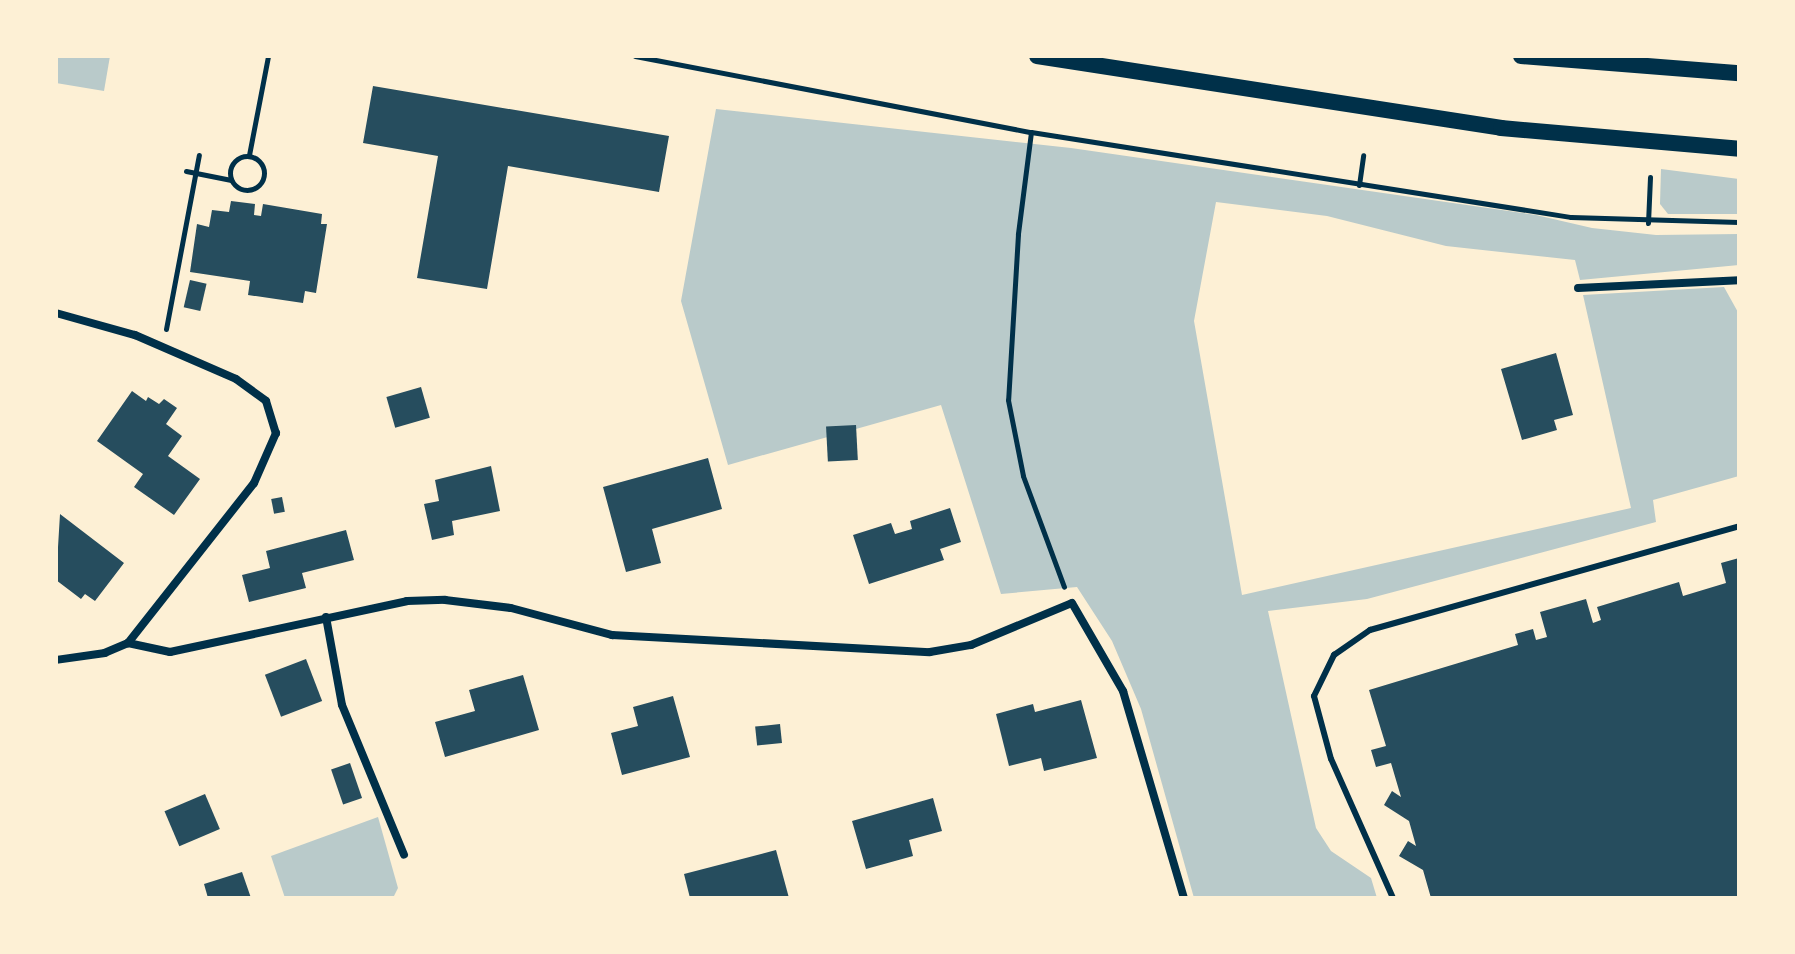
<!DOCTYPE html>
<html>
<head>
<meta charset="utf-8">
<style>
  body { margin:0 }
  #map { position:relative; width:1795px; height:954px; overflow:hidden; background:#fdf0d5; font-family:"Fira Sans",sans-serif }
  div>[style] { position:absolute }
  [style*='--x'] { left:calc(var(--x)*1px); top:calc(var(--y)*1px); width:calc(var(--w)*1px); rotate:calc(var(--a)*1deg) }
  .green>* { inset:0; background:#b9caca }
  .building>* { inset:0; background:#264d5e; transform-origin:0 0 }
  .path>* { height:5px; margin:-2.5px; padding:0 2.5px; transform-origin:2.5px; border-radius:2.5px; background:#003049 }
  .path>.ring { margin:-2.5px; padding:0; box-sizing:content-box; background:none; border:5px solid #003049; border-radius:50% }
  .service>* { height:6px; margin:-3px; padding:0 3px; transform-origin:3px; border-radius:3px; background:#003049 }
  .minor>* { height:8px; margin:-4px; padding:0 4px; transform-origin:4px; border-radius:4px; background:#003049 }
  .secondary>* { height:16px; margin:-8px; padding:0 8px; transform-origin:8px; border-radius:8px; background:#003049 }
  span { translate:-50% -50%; white-space:nowrap; text-align:center; line-height:1.15; -webkit-text-stroke:8px #fdf0d5; paint-order:stroke }
  .frame { position:absolute; inset:0; border:58px solid #fdf0d5; pointer-events:none }
</style>
</head>
<body>
<div id="map">
  <div class="green">
    <div style="clip-path:polygon(56px 56px,110px 56px,104px 91px,56px 83px)"></div>
    <div style="clip-path:polygon(716px 109px,1071px 148px,1536px 215px,1592px 228px,1656px 235px,1739px 234px,1739px 265px,1580px 280px,1575px 260px,1446px 246px,1327px 216px,1216px 202px,1194px 321px,1242px 595px,1631px 508px,1583px 295px,1724px 287px,1739px 314px,1739px 476px,1653px 500px,1656px 522px,1367px 599px,1268px 611px,1316px 828px,1331px 851px,1371px 878px,1377px 898px,1194px 898px,1141px 709px,1112px 641px,1077px 587px,1001px 594px,941px 405px,728px 465px,681px 301px)"></div>
    <div style="clip-path:polygon(1661px 169px,1739px 179px,1739px 214px,1668px 214px,1660px 204px)"></div>
    <div style="clip-path:polygon(378px 817px,398px 888px,393px 898px,285px 898px,271px 856px)"></div>
  </div>
  <div class="building">
    <div style="clip-path:polygon(373px 86px,669px 136px,659px 192px,508px 166px,487px 289px,417px 278px,438px 156px,363px 143px)"></div>
    <div style="clip-path:polygon(231px 201px,255px 204px,254px 215px,261px 216px,263px 204px,322px 214px,321px 224px,327px 224px,316px 293px,305px 291px,303px 303px,248px 295px,250px 281px,190px 272px,197px 224px,209px 227px,212px 210px,229px 212px)"></div>
    <div style="left:190px;top:280px;width:17px;height:28px;rotate:13deg"></div>
    <div style="clip-path:polygon(1556px 353px,1573px 415px,1554px 420px,1557px 430px,1522px 440px,1501px 369px)"></div>
    <div style="left:421px;top:387px;width:32px;height:36px;rotate:74deg"></div>
    <div style="clip-path:polygon(132px 391px,146px 401px,148px 397px,159px 404px,164px 399px,177px 408px,166px 424px,182px 436px,168px 456px,200px 479px,174px 515px,134px 487px,143px 474px,97px 441px)"></div>
    <div style="left:856px;top:425px;width:35px;height:30px;rotate:87deg"></div>
    <div style="clip-path:polygon(708px 458px,722px 509px,652px 529px,661px 563px,626px 572px,603px 487px)"></div>
    <div style="clip-path:polygon(491px 466px,500px 511px,452px 521px,454px 535px,432px 540px,424px 504px,439px 501px,435px 480px)"></div>
    <div style="left:282px;top:497px;width:15px;height:11px;rotate:79deg"></div>
    <div style="clip-path:polygon(950px 508px,961px 542px,940px 549px,944px 560px,869px 584px,853px 535px,891px 523px,895px 534px,912px 529px,910px 521px)"></div>
    <div style="clip-path:polygon(60px 514px,124px 563px,95px 601px,85px 594px,81px 599px,56px 580px)"></div>
    <div style="clip-path:polygon(346px 530px,354px 560px,302px 573px,306px 588px,249px 602px,242px 575px,270px 568px,266px 551px)"></div>
    <div style="clip-path:polygon(1739px 558px,1739px 898px,1431px 898px,1423px 870px,1399px 856px,1408px 841px,1416px 846px,1409px 821px,1384px 805px,1392px 791px,1401px 797px,1391px 763px,1376px 767px,1371px 750px,1386px 746px,1369px 690px,1518px 645px,1515px 634px,1533px 629px,1536px 640px,1547px 637px,1540px 612px,1586px 599px,1593px 623px,1601px 620px,1597px 607px,1679px 582px,1683px 596px,1726px 583px,1721px 563px)"></div>
    <div style="left:306px;top:659px;width:45px;height:44px;rotate:69deg"></div>
    <div style="clip-path:polygon(523px 675px,539px 730px,445px 757px,435px 722px,475px 711px,469px 690px)"></div>
    <div style="clip-path:polygon(673px 696px,690px 757px,622px 775px,611px 733px,638px 726px,633px 707px)"></div>
    <div style="clip-path:polygon(1081px 700px,1097px 758px,1044px 771px,1041px 758px,1009px 766px,996px 714px,1033px 704px,1035px 712px)"></div>
    <div style="left:780px;top:724px;width:19px;height:25px;rotate:84deg"></div>
    <div style="left:350px;top:763px;width:37px;height:20px;rotate:71deg"></div>
    <div style="left:205px;top:794px;width:38px;height:44px;rotate:67deg"></div>
    <div style="clip-path:polygon(933px 798px,942px 831px,909px 840px,913px 856px,866px 869px,852px 821px)"></div>
    <div style="clip-path:polygon(776px 850px,789px 898px,690px 898px,684px 874px)"></div>
    <div style="clip-path:polygon(242px 872px,251px 898px,208px 898px,204px 884px)"></div>
  </div>
  <div class="path">
    <div style="--x:635;--y:56;--w:403;--a:10.9"></div>
    <div style="--x:1031;--y:132;--w:547;--a:8.95"></div>
    <div style="--x:1571;--y:217;--w:168;--a:1.7"></div>
    <div style="--x:1031;--y:132;--w:103;--a:97.3"></div>
    <div style="--x:1018;--y:234;--w:166;--a:93.4"></div>
    <div style="--x:1008;--y:400;--w:77;--a:78.8"></div>
    <div style="--x:1023;--y:476;--w:118;--a:69.7"></div>
    <div style="--x:249;--y:155;--w:101;--a:-79.1"></div>
    <div class="ring" style="left:230px;top:156px;width:29px;height:29px"></div>
    <div style="--x:186;--y:171;--w:46;--a:11.3"></div>
    <div style="--x:1359;--y:185;--w:30;--a:-82"></div>
    <div style="--x:1648;--y:223;--w:46;--a:-87.5"></div>
    <div style="--x:166;--y:329;--w:177;--a:-79.3"></div>
  </div>
  <div class="service">
    <div style="--x:1393;--y:898;--w:152;--a:-114"></div>
    <div style="--x:1331;--y:759;--w:65;--a:-105.1"></div>
    <div style="--x:1314;--y:696;--w:46;--a:-64"></div>
    <div style="--x:1334;--y:655;--w:44;--a:-34.8"></div>
    <div style="--x:1370;--y:630;--w:383;--a:-15.7"></div>
  </div>
  <div class="minor">
    <div style="--x:1578;--y:288;--w:161;--a:-2.8"></div>
    <div style="--x:56;--y:313;--w:82;--a:15.6"></div>
    <div style="--x:135;--y:335;--w:110;--a:23.5"></div>
    <div style="--x:236;--y:379;--w:37;--a:36"></div>
    <div style="--x:266;--y:401;--w:34;--a:73"></div>
    <div style="--x:276;--y:433;--w:55;--a:113.7"></div>
    <div style="--x:254;--y:483;--w:204;--a:128.2"></div>
    <div style="--x:128;--y:643;--w:25;--a:157"></div>
    <div style="--x:105;--y:653;--w:49;--a:171.9"></div>
    <div style="--x:326;--y:617;--w:89;--a:79.7"></div>
    <div style="--x:342;--y:705;--w:162;--a:67.5"></div>
    <div style="--x:128;--y:643;--w:43;--a:12.1"></div>
    <div style="--x:170;--y:652;--w:242;--a:-12.1"></div>
    <div style="--x:407;--y:601;--w:38;--a:-2"></div>
    <div style="--x:445;--y:600;--w:66;--a:6.9"></div>
    <div style="--x:511;--y:608;--w:105;--a:15"></div>
    <div style="--x:612;--y:635;--w:318;--a:3.1"></div>
    <div style="--x:930;--y:652;--w:42;--a:-9.7"></div>
    <div style="--x:971;--y:645;--w:109;--a:-22.6"></div>
    <div style="--x:1072;--y:603;--w:102;--a:59.9"></div>
    <div style="--x:1123;--y:691;--w:216;--a:73.6"></div>
  </div>
  <div class="secondary">
    <div style="--x:1037;--y:56;--w:470;--a:8.8"></div>
    <div style="--x:1501;--y:128;--w:239;--a:5"></div>
    <div style="--x:1521;--y:56;--w:219;--a:4.5"></div>
  </div>
  <div class="frame"></div>
</div>
</body>
</html>
